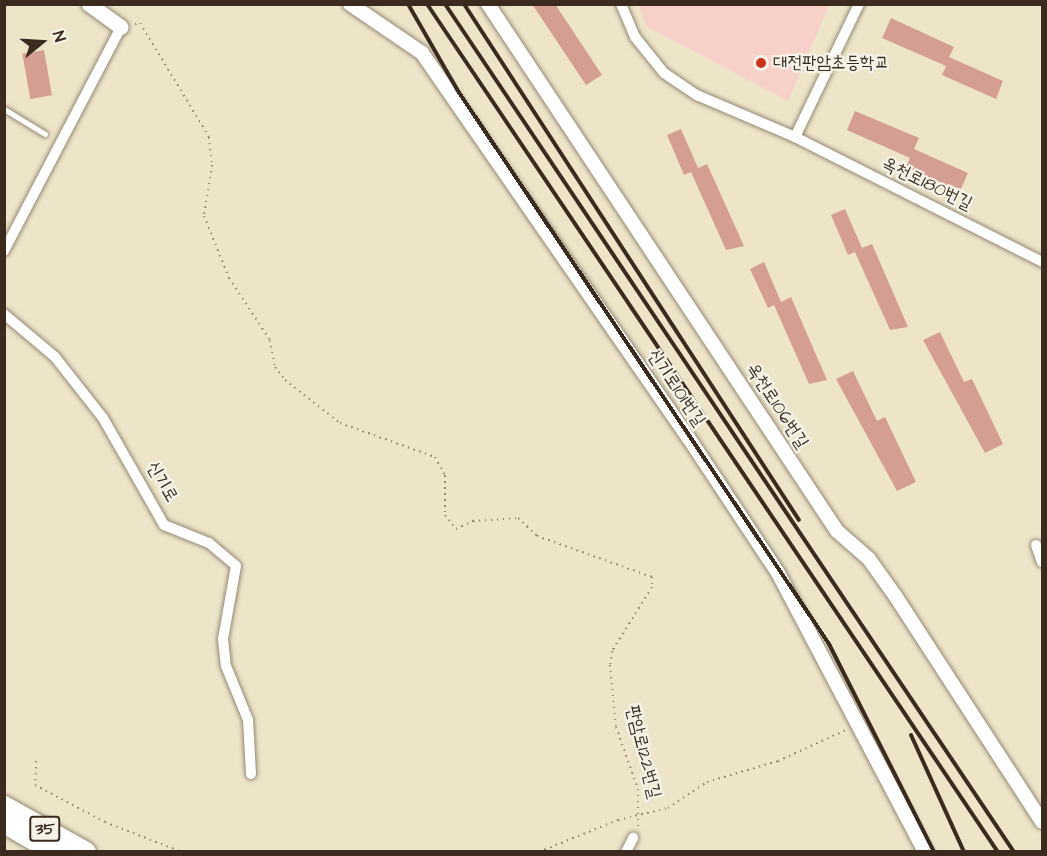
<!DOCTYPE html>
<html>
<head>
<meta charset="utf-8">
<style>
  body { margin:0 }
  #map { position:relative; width:1047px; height:856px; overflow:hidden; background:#eee5c9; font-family:"Architects Daughter","Poor Story",sans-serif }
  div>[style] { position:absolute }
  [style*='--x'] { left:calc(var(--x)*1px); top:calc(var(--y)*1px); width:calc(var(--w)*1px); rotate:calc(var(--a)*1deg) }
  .built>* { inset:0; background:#f7d0c9 }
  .building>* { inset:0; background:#d59e93; transform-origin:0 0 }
  .path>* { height:2px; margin-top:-1px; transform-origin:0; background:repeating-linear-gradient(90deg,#948874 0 1.5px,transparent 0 6px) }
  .roads { filter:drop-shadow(0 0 2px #948874) drop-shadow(0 0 2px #948874) }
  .service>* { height:5px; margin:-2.5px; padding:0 2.5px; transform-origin:2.5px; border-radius:2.5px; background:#fff }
  .minor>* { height:10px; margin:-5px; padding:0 5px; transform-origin:5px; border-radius:5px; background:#fff }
  .tertiary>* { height:14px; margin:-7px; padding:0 7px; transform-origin:7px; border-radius:7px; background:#fff }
  .secondary>* { height:15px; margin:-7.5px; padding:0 7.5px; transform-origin:7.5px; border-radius:7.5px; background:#fff }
  .motorway>* { height:20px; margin:-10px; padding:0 10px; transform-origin:10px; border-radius:10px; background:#fff }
  .rail>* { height:4px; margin:-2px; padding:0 2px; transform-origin:2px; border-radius:2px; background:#3b2a1e }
  .dots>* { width:16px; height:16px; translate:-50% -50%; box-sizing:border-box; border:3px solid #f7f3e8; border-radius:50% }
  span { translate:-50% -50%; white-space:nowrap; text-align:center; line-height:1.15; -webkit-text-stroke:4.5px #f7f3e8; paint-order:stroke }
  .shield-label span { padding:2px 4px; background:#f7f3e8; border:2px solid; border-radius:4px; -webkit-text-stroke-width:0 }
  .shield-label { font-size:16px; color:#3b2a1e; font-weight:700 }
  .poi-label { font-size:18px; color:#3b2a1e }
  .left { translate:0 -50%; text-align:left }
  .street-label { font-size:18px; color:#3b2a1e }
  .frame { position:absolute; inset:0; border:6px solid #3b2a1e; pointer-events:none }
  .north { position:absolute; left:12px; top:12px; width:60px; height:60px; -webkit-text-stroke:4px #f7f3e8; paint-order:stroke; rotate:72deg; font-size:16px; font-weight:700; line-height:24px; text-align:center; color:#3b2a1e }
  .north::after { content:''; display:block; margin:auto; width:21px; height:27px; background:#3b2a1e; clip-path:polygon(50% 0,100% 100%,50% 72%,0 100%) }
</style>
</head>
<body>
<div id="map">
  <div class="built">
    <div style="clip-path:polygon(639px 5px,639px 4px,829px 5px,788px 101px,646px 26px)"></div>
  </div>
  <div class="building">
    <div style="clip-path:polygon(532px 4px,555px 4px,602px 75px,586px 85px)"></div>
    <div style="clip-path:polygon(891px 18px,954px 47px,949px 57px,1003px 81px,996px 99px,942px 75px,946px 66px,882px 38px)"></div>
    <div style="left:44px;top:50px;width:46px;height:22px;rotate:80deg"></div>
    <div style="clip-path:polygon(855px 111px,919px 138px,914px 149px,968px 173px,960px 191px,906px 167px,910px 158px,847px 130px)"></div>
    <div style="clip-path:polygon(681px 129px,698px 168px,707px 164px,744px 246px,726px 250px,691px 172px,684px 175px,667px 135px)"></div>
    <div style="clip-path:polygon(845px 209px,862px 248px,872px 244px,908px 327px,890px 330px,855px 252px,848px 255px,831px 215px)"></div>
    <div style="clip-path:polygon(764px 262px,781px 302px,791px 297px,827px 380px,809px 384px,774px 305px,768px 308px,750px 269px)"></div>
    <div style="clip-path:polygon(940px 332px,964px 382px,972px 379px,1003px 444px,985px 453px,923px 340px)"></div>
    <div style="clip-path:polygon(853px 371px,877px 421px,885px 417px,916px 482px,897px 491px,836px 379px)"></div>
  </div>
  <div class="path">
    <div style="--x:135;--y:24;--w:5;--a:-11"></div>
    <div style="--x:140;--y:23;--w:133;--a:58.8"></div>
    <div style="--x:209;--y:137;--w:28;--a:84"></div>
    <div style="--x:212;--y:165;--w:52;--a:98.9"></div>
    <div style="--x:204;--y:216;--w:67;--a:68"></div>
    <div style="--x:229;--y:278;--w:74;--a:56.5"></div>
    <div style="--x:270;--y:340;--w:27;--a:80"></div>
    <div style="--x:275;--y:367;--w:16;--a:52"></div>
    <div style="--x:285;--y:380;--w:70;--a:38"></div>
    <div style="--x:340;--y:423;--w:101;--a:19.7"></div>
    <div style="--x:435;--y:457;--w:21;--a:61"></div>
    <div style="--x:445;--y:475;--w:40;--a:90"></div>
    <div style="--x:445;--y:515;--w:18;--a:52"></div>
    <div style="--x:456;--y:529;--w:19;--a:-25"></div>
    <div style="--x:473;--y:521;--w:45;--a:-3.8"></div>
    <div style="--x:518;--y:518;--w:26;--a:43"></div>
    <div style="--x:537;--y:536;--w:122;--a:19.6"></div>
    <div style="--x:652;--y:577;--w:10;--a:90"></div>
    <div style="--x:652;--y:587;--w:75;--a:122"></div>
    <div style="--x:612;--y:651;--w:14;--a:98"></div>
    <div style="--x:610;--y:665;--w:62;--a:84.5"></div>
    <div style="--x:616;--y:727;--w:66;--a:70.5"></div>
    <div style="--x:638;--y:789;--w:39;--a:90"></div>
    <div style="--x:36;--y:761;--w:24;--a:92"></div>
    <div style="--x:35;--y:785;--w:79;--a:27.9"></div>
    <div style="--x:105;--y:822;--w:83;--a:21.3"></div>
    <div style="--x:539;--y:852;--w:85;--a:-22.1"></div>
    <div style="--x:618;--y:820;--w:51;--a:-13.5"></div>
    <div style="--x:668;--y:808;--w:47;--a:-33.7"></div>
    <div style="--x:707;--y:782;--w:74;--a:-16.5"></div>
    <div style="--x:778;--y:761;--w:75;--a:-24.5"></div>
  </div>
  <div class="roads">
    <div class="service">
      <div style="--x:4;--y:109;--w:48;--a:31.4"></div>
    </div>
    <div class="minor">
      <div style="--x:621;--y:4;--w:36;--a:67"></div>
      <div style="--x:635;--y:37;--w:46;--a:51.1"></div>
      <div style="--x:664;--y:73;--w:40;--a:34"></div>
      <div style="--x:697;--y:95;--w:107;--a:23.2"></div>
      <div style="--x:795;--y:137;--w:277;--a:26.8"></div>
      <div style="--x:795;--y:137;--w:148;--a:-64.3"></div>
      <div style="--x:4;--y:251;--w:253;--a:-62.4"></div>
      <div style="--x:4;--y:314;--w:67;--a:40.1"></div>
      <div style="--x:55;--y:357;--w:78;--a:51.8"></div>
      <div style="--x:103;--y:418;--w:123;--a:60.3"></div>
      <div style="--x:164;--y:525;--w:48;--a:21.8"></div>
      <div style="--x:209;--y:543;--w:35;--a:40"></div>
      <div style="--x:236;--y:566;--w:74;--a:100.1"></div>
      <div style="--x:223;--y:639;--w:27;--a:84"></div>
      <div style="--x:226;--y:666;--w:58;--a:67.8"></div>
      <div style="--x:248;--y:720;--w:54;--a:86.8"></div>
      <div style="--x:1036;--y:545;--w:18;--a:71"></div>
      <div style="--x:626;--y:852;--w:16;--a:-63"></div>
    </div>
    <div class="tertiary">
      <div style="--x:350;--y:4;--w:87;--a:34.2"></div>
      <div style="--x:422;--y:53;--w:467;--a:55.3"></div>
      <div style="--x:688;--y:437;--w:163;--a:56.5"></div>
      <div style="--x:778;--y:573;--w:315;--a:62.2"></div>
      <div style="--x:488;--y:4;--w:632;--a:56.49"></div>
      <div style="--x:837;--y:531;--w:43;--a:41.2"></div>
      <div style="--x:869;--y:559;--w:47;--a:54.6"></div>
      <div style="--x:896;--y:597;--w:268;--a:57"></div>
    </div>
    <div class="secondary">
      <div style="--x:89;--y:4;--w:39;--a:36"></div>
    </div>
    <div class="motorway">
      <div style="--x:4;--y:806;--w:94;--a:29.3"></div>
      <div style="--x:4;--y:823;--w:58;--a:30.1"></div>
    </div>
  </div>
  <div class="rail">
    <div style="--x:408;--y:4;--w:100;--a:60.1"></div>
    <div style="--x:458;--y:91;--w:666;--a:56.14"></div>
    <div style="--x:829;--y:644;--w:233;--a:63.2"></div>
    <div style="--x:427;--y:4;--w:1022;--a:56.05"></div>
    <div style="--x:445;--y:4;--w:1021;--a:56.14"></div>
    <div style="--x:464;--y:4;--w:615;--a:57.01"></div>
    <div style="--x:911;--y:735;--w:128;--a:65.6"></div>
  </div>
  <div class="dots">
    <div style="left:761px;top:63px;background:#c8321e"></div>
  </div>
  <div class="shield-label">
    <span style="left:45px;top:829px">35</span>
  </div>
  <div class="poi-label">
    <span class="left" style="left:773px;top:63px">대전판암초등학교</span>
  </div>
  <div class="street-label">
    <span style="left:927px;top:184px;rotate:26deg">옥천로180번길</span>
    <span style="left:676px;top:388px;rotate:56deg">신기로101번길</span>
    <span style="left:777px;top:406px;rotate:57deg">옥천로106번길</span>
    <span style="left:162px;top:482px;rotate:60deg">신기로</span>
    <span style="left:643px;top:752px;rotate:76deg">판암로122번길</span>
  </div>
  <div class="frame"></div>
  <div class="north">N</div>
</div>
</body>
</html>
